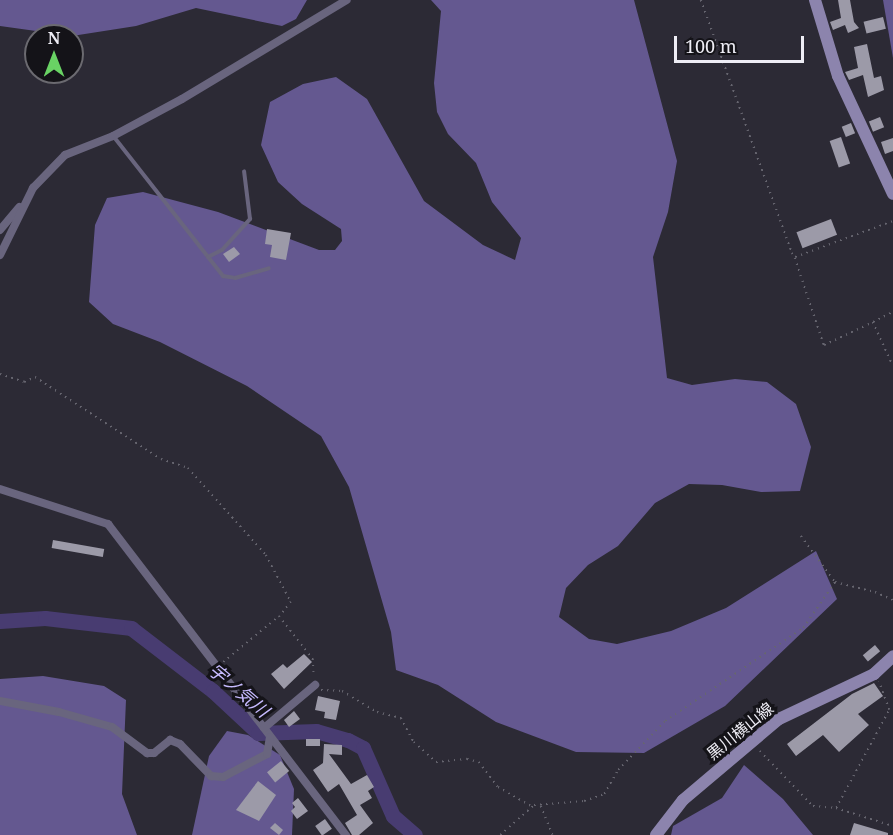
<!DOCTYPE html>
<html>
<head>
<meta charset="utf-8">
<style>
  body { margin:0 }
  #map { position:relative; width:893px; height:835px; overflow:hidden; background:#2c2a35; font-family:"Noto Serif","Noto Sans JP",serif }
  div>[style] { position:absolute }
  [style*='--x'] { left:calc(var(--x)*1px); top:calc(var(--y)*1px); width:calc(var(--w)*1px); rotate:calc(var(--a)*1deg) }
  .forest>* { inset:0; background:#645890 }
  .river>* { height:15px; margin:-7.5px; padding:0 7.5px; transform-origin:7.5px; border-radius:7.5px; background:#483c71 }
  .building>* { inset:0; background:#9c9aa8; transform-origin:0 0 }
  .path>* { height:1.5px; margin-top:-0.75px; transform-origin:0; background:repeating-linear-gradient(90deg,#66656f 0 1.5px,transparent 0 6px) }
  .lane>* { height:4px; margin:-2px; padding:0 2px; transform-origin:2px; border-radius:2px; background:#69657e }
  .street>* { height:8px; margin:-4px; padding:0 4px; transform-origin:4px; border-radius:4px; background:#69657e }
  .secondary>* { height:12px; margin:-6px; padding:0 6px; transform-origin:6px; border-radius:6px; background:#8c84ad }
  span { translate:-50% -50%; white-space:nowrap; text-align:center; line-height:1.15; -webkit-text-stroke:6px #141318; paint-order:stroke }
  .street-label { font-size:16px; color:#eeedf5 }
  .water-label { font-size:18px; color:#c7bbff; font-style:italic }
  .north { position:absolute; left:24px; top:24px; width:60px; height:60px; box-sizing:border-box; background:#141318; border:2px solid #6b6a70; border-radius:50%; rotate:0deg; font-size:16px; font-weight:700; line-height:24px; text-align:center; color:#eeedf5 }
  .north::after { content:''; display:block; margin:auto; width:21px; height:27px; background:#69d364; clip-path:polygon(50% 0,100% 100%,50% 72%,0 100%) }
  .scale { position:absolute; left:674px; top:36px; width:130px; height:27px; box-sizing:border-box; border:3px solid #eeedf5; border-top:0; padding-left:8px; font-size:18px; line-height:21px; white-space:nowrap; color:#eeedf5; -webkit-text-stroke:4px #141318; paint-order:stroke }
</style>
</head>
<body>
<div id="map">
  <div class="forest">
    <div style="clip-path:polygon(0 0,307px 0,296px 19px,282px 26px,196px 8px,136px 26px,72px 36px,0 26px)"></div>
    <div style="clip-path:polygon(431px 0,634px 0,677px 161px,668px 212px,653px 257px,667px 378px,692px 385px,735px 379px,767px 382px,796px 404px,811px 447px,800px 491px,761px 492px,722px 485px,689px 484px,655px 503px,618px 546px,588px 565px,566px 588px,559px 617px,589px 639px,617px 644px,671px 631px,726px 608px,816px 551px,837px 599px,725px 706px,644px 753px,576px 752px,496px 722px,438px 685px,396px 670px,391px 632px,349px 487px,321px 436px,247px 386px,160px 342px,113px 324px,89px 302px,95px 225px,107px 198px,143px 192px,218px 212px,319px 250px,335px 250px,342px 241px,341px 229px,302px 204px,278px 182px,261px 145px,270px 102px,303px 84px,336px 77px,367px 99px,424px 201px,483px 245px,515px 260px,521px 238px,492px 202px,476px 163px,448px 134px,437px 112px,434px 83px,441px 11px)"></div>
    <div style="clip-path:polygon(883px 0,893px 0,893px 58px)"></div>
    <div style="clip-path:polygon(43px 676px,104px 686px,126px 700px,122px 794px,137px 835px,0 835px,0 679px)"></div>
    <div style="clip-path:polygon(227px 731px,248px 735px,280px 755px,294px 789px,292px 835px,192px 835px,209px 756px)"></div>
    <div style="clip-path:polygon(744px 765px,783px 799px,813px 835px,671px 835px,673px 826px,722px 798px)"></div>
  </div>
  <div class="river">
    <div style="--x:0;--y:621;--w:45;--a:-3.8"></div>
    <div style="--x:45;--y:618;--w:87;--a:6.6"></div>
    <div style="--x:131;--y:628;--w:103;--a:37.5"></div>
    <div style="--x:213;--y:691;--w:62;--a:43"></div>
    <div style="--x:258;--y:733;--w:58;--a:-2"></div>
    <div style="--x:316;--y:731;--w:33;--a:16"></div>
    <div style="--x:348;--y:740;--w:17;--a:28"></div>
    <div style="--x:363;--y:748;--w:74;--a:66.2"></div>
    <div style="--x:393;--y:816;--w:29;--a:41"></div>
  </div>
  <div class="building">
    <div style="clip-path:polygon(838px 0,850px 0,854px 22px,859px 28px,848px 33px,845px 25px,833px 30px,830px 22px,841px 18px)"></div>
    <div style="left:883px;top:17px;width:12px;height:20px;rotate:76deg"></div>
    <div style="clip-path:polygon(867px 44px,874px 78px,881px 76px,884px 90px,868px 97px,863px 75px,849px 80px,845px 72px,858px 68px,854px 47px)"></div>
    <div style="left:880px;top:117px;width:11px;height:12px;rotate:68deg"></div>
    <div style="left:851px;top:123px;width:11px;height:10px;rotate:68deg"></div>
    <div style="left:841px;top:137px;width:28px;height:12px;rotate:71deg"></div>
    <div style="clip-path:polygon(893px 138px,893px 151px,885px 154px,881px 142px)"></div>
    <div style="left:831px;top:219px;width:17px;height:37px;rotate:69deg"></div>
    <div style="clip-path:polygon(267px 229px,291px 233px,286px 260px,270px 257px,272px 245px,265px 244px)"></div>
    <div style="clip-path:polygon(234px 247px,240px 254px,229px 262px,223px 254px)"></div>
    <div style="left:53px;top:540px;width:52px;height:8px;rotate:10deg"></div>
    <div style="left:875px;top:645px;width:8px;height:16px;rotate:50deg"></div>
    <div style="clip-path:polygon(304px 654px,312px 662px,284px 689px,271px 674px,283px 664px,287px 668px)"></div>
    <div style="clip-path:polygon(874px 683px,883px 696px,858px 714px,869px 725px,839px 752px,823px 735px,796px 756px,787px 744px,852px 694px)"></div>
    <div style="clip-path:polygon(318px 696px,340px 701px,336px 720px,324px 718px,325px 712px,315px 710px)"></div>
    <div style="clip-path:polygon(294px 711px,300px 719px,289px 727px,284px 720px)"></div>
    <div style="left:306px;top:739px;width:14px;height:7px"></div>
    <div style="clip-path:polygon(324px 744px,342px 745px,342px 755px,329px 754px,351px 784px,367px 775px,374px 787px,368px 791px,372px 798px,360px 805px,373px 823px,359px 835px,352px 835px,345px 823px,357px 815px,339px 784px,328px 792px,313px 770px,323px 763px)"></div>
    <div style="left:281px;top:761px;width:13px;height:18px;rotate:51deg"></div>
    <div style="clip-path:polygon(258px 781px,276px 795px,259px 821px,236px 810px)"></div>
    <div style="clip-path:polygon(298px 798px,308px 811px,297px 819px,291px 811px,295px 807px,292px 803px)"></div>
    <div style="left:325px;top:819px;width:12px;height:12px;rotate:55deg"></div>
    <div style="clip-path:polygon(275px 823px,283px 830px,279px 835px,270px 828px)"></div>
    <div style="clip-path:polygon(854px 823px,888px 833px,888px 835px,850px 835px)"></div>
  </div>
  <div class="path">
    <div style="--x:701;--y:0;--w:269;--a:70.2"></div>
    <div style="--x:792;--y:253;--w:5;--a:53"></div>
    <div style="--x:795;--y:257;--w:104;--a:-20.2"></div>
    <div style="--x:795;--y:258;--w:92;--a:71.6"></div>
    <div style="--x:824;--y:345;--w:54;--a:-25.1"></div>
    <div style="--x:873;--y:322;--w:48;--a:65.6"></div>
    <div style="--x:873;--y:322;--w:22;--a:-27"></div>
    <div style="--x:0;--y:374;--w:25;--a:18"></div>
    <div style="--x:24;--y:382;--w:12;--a:-24"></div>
    <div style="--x:35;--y:377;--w:150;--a:33.1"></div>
    <div style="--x:161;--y:459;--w:28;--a:18"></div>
    <div style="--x:188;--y:468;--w:117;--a:48.1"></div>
    <div style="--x:266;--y:555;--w:53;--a:62"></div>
    <div style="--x:291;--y:602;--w:18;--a:128"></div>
    <div style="--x:801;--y:536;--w:57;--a:53.5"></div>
    <div style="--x:835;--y:582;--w:41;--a:14"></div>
    <div style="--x:875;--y:592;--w:20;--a:24"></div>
    <div style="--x:223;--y:662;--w:72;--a:-39.4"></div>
    <div style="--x:279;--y:616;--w:55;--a:51.7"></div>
    <div style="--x:313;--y:659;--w:17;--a:87"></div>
    <div style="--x:321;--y:690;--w:21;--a:3"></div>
    <div style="--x:342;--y:691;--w:41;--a:31"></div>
    <div style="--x:377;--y:712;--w:25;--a:14"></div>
    <div style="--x:401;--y:718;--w:27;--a:62"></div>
    <div style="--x:414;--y:742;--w:30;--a:42"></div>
    <div style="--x:436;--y:762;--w:31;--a:-6"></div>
    <div style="--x:467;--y:759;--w:12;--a:14"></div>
    <div style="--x:479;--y:762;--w:31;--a:53"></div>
    <div style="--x:498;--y:787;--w:38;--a:30"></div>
    <div style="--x:760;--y:751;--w:76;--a:46.1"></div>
    <div style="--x:813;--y:806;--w:23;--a:5"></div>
    <div style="--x:836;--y:808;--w:60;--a:17.5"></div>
    <div style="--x:541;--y:806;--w:31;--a:68"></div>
    <div style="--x:836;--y:808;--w:111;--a:-61.6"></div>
    <div style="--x:889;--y:710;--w:30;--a:-110"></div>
    <div style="--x:500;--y:835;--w:45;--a:-41.4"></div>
    <div style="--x:534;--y:805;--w:50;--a:-4.6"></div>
    <div style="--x:584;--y:801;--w:21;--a:-19"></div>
    <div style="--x:604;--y:794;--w:28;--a:-60"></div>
    <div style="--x:618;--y:770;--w:68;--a:-46.2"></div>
    <div style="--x:665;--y:721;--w:166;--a:-34"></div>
    <div style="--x:803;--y:628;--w:56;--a:-55.2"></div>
  </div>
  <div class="lane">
    <div style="--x:114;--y:137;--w:177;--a:51.9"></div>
    <div style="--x:223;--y:276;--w:12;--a:9"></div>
    <div style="--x:235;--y:278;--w:35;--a:-16"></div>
    <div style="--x:208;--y:257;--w:16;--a:-27"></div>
    <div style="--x:222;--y:250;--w:42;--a:-47.9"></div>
    <div style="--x:250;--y:219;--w:48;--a:-97.1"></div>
  </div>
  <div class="street">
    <div style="--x:0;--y:230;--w:30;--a:-50"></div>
    <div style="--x:0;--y:255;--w:75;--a:-63.8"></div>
    <div style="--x:33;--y:188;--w:46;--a:-45.9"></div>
    <div style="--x:65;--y:155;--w:52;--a:-21.6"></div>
    <div style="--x:113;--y:136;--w:78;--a:-28.2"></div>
    <div style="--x:182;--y:99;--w:192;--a:-31"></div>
    <div style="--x:0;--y:489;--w:114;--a:18"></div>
    <div style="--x:108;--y:524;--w:392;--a:52.6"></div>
    <div style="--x:0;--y:701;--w:60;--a:10.6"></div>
    <div style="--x:59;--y:712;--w:55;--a:15.8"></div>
    <div style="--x:112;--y:727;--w:44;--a:36.6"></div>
    <div style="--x:147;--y:753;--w:7;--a:0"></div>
    <div style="--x:154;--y:753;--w:21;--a:-39"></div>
    <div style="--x:170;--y:740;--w:11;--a:22"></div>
    <div style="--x:180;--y:744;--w:45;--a:45.9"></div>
    <div style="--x:211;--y:776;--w:12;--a:5"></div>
    <div style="--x:223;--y:777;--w:50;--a:-27.6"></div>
    <div style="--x:267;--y:754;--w:17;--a:-80"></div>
    <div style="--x:264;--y:728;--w:67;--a:-40.1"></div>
  </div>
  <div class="secondary">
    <div style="--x:815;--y:0;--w:79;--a:73.2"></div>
    <div style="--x:838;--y:76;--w:130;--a:65"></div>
    <div style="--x:656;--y:835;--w:44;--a:-52.4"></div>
    <div style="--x:683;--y:800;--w:126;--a:-40.2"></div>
    <div style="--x:779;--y:719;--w:105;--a:-25.3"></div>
    <div style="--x:874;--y:674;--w:26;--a:-43"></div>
  </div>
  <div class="street-label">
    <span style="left:740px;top:731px;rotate:-39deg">黒川横山線</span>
  </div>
  <div class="water-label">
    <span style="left:239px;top:690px;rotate:40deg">宇ノ気川</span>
  </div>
  <div class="north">N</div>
  <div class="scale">100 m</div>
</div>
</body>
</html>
